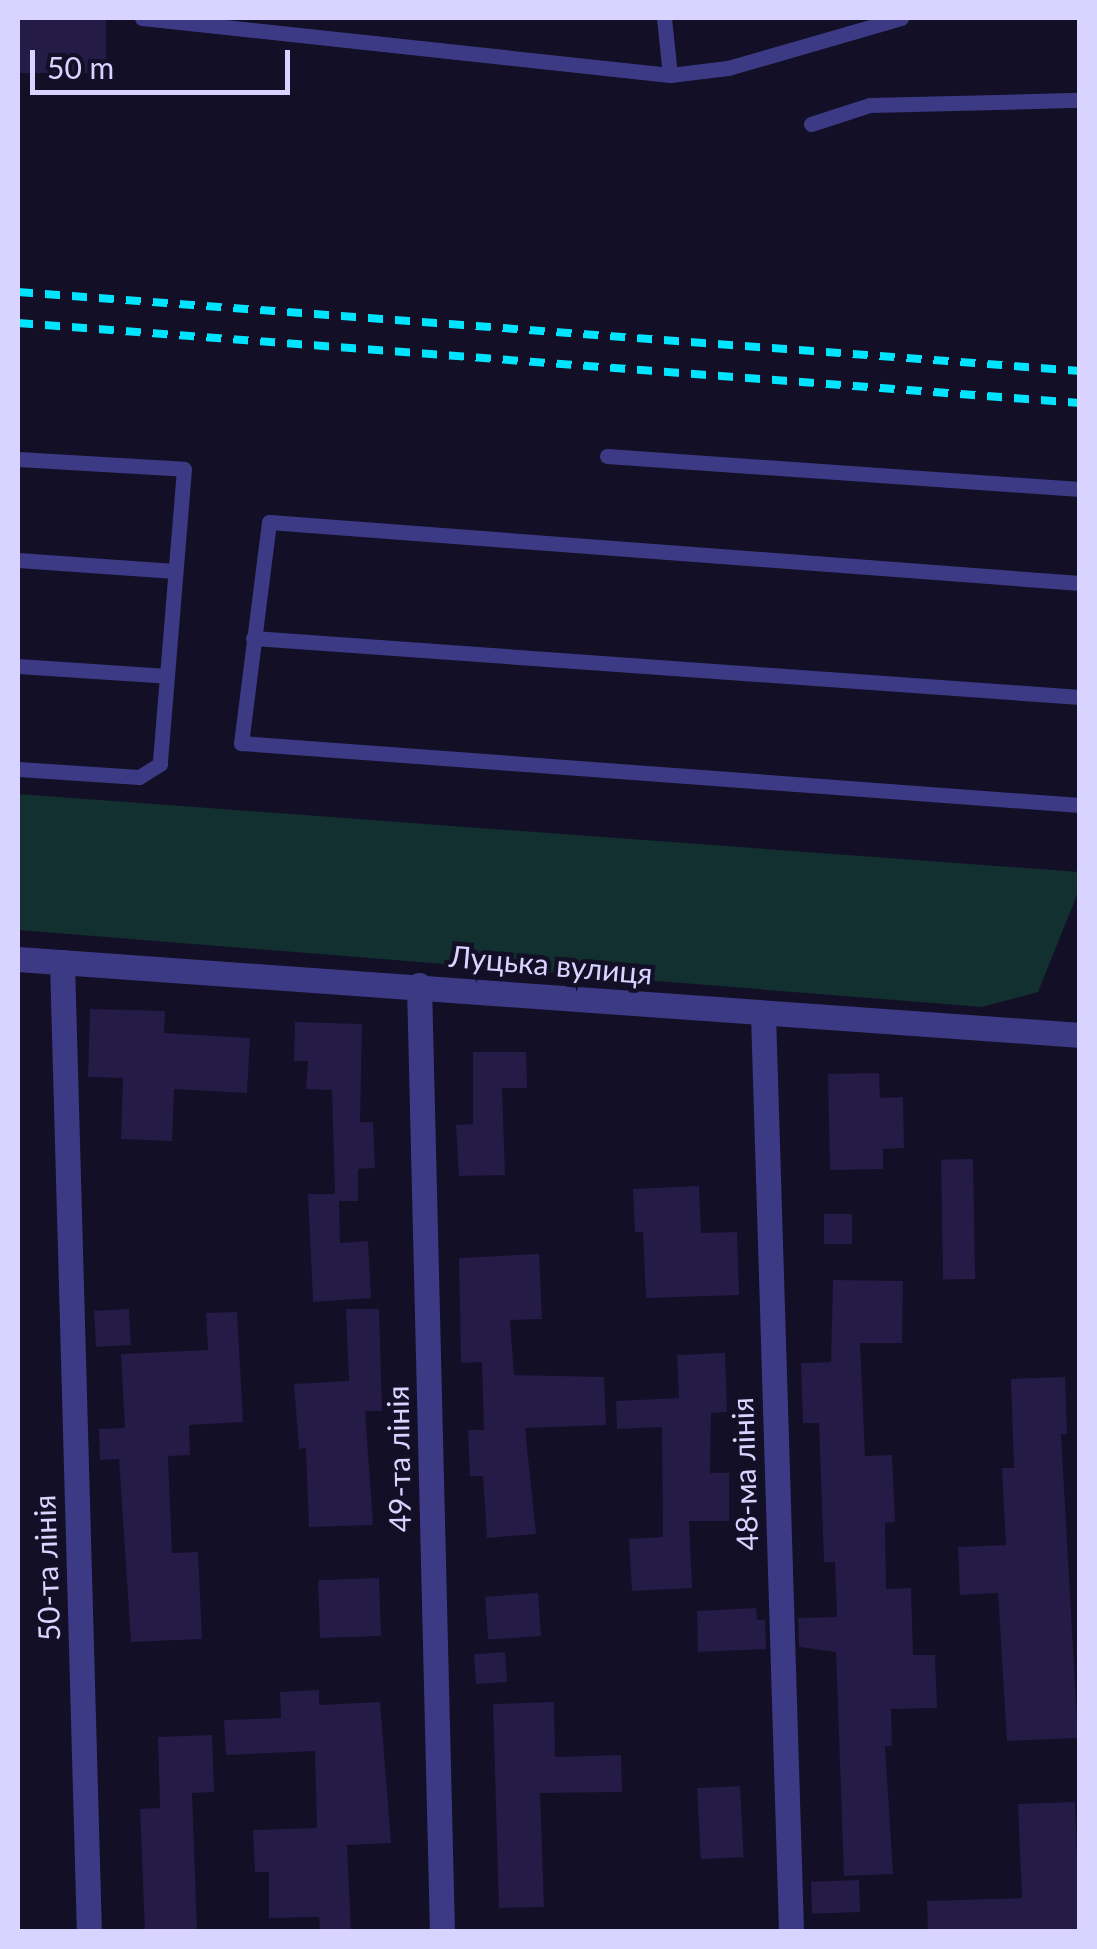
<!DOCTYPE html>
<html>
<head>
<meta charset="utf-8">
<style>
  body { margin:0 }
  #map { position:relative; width:1097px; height:1949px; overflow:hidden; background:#130f26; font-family:Lato,sans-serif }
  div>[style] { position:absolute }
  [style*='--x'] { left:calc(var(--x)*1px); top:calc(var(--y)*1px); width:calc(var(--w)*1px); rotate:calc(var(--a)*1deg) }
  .green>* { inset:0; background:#12302f }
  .building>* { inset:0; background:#241b47; transform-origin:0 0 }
  .lane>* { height:15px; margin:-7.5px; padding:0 7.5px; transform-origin:7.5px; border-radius:7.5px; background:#3d3a85 }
  .street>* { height:25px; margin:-12.5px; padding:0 12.5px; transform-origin:12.5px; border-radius:12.5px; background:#3d3a85 }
  .rail>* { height:8px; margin-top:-4px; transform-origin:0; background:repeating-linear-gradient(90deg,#00e5ff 0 15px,transparent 0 27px) }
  span { translate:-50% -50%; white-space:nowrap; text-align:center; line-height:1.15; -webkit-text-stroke:9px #130f26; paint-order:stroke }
  .street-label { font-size:30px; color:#d9d4ff }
  .frame { position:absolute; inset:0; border:20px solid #d9d4ff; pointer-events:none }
  .scale { position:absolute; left:30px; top:50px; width:260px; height:45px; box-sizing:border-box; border:5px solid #d9d4ff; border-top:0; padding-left:12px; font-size:30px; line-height:35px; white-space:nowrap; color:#d9d4ff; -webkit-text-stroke:8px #130f26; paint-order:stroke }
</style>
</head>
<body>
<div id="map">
  <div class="green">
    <div style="clip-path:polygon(18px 794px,1079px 872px,1079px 890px,1038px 992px,982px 1007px,18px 930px)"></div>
  </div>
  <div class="building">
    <div style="left:18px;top:18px;width:88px;height:55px"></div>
    <div style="clip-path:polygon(90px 1009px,165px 1011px,164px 1033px,250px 1038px,247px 1093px,174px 1089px,172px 1141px,121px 1139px,123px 1078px,88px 1077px)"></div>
    <div style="clip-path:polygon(295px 1022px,362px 1024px,360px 1122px,373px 1122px,375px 1168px,358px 1169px,358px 1201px,339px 1201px,340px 1243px,368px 1241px,371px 1298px,313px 1302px,308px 1194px,335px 1194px,332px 1090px,306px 1089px,308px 1061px,294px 1061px)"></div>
    <div style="clip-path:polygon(473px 1052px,526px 1052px,527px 1088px,502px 1088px,505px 1175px,459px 1176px,456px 1125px,473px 1124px)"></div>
    <div style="clip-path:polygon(879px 1073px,880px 1098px,903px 1097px,904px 1148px,883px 1149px,883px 1169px,830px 1170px,828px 1074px)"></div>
    <div style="left:973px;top:1159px;width:120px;height:32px;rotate:89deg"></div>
    <div style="clip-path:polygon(699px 1186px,701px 1233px,737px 1232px,739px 1295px,646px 1298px,643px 1232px,635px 1232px,633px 1189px)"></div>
    <div style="left:824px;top:1214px;width:28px;height:30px"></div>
    <div style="clip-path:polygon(539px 1254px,542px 1319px,510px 1320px,514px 1375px,604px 1377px,606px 1425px,525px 1428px,536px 1534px,487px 1538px,483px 1476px,470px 1476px,468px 1430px,484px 1430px,482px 1362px,461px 1363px,459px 1258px)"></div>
    <div style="clip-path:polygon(833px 1280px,903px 1281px,902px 1343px,860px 1343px,865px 1456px,892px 1455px,895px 1522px,885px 1523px,886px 1589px,911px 1588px,913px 1655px,935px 1655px,937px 1708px,891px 1709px,892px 1746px,885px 1746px,893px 1874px,844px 1876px,836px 1652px,799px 1647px,798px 1618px,837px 1617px,835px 1562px,824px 1562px,819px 1423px,803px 1423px,801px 1363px,831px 1362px)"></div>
    <div style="left:129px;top:1309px;width:36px;height:35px;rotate:87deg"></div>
    <div style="clip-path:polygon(346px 1309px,379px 1309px,382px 1411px,365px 1411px,373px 1525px,309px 1527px,306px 1448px,299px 1449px,294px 1384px,349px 1381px)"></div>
    <div style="clip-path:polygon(237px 1312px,243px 1422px,189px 1425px,190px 1455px,168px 1456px,172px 1553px,198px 1552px,202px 1639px,131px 1642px,119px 1459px,100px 1460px,99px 1429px,125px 1428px,121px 1354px,208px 1350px,206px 1313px)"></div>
    <div style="clip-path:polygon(725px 1353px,727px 1412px,711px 1413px,710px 1473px,729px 1473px,729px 1521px,689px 1521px,692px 1588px,632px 1591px,629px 1539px,663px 1537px,662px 1427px,617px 1429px,616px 1401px,679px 1398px,677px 1355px)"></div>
    <div style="clip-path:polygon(1065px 1377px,1067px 1434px,1061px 1434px,1078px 1738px,1007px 1741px,998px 1593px,960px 1595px,958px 1547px,1006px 1545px,1002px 1468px,1014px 1468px,1011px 1379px)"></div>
    <div style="left:379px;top:1578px;width:58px;height:61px;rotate:88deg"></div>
    <div style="left:538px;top:1593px;width:43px;height:53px;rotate:86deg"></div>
    <div style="clip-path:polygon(756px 1608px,757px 1620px,765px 1620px,766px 1649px,698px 1652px,697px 1611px)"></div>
    <div style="left:505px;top:1652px;width:30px;height:31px;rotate:86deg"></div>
    <div style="clip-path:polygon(319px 1690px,319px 1705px,380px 1702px,391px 1843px,347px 1845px,351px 1932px,320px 1932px,319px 1917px,269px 1918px,269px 1872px,255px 1872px,253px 1830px,317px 1828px,315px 1751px,226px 1755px,224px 1720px,281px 1718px,280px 1692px)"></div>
    <div style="clip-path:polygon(554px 1702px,555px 1757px,621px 1755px,622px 1792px,540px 1793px,544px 1907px,499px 1908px,493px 1704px)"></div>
    <div style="clip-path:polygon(212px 1735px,214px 1792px,192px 1793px,197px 1932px,145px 1932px,140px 1809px,160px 1808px,158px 1737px)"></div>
    <div style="left:740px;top:1786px;width:71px;height:43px;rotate:87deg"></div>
    <div style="clip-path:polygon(1075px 1802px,1080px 1932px,928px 1932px,927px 1901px,1022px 1898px,1018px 1804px)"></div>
    <div style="left:859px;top:1880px;width:32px;height:48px;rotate:88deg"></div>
  </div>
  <div class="lane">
    <div style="--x:142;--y:18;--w:531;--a:6.16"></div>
    <div style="--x:670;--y:75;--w:58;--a:-6.9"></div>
    <div style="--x:728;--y:68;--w:180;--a:-16.1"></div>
    <div style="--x:664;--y:18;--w:57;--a:84"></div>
    <div style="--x:811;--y:124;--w:62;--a:-17.9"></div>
    <div style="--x:870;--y:105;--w:210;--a:-1.4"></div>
    <div style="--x:607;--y:456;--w:474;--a:4"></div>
    <div style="--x:18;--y:459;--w:166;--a:3.4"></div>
    <div style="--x:184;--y:469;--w:296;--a:94.7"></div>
    <div style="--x:160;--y:764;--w:25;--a:148"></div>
    <div style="--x:139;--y:777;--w:121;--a:-176.2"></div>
    <div style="--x:18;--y:560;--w:157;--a:4"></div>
    <div style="--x:1080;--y:583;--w:813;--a:-175.7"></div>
    <div style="--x:269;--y:522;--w:223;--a:97.2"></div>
    <div style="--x:241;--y:743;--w:841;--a:4.23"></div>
    <div style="--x:253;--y:638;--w:829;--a:4.08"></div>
    <div style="--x:18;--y:666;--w:149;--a:3.8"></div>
  </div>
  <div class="street">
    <div style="--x:18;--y:959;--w:1065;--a:4.09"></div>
    <div style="--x:62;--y:962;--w:970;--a:88.41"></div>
    <div style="--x:419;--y:985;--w:947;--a:88.61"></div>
    <div style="--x:763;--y:1014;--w:918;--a:88.25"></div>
  </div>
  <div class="rail">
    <div style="--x:18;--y:292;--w:1065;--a:4.25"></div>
    <div style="--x:18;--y:323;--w:1065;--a:4.31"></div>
  </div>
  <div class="street-label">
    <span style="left:551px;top:964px;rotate:5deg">Луцька вулиця</span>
    <span style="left:398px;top:1459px;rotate:-91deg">49-та лінія</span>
    <span style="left:744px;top:1474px;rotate:-92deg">48-ма лінія</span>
    <span style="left:46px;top:1568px;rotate:-92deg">50-та лінія</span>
  </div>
  <div class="frame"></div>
  <div class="scale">50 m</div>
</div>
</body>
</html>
